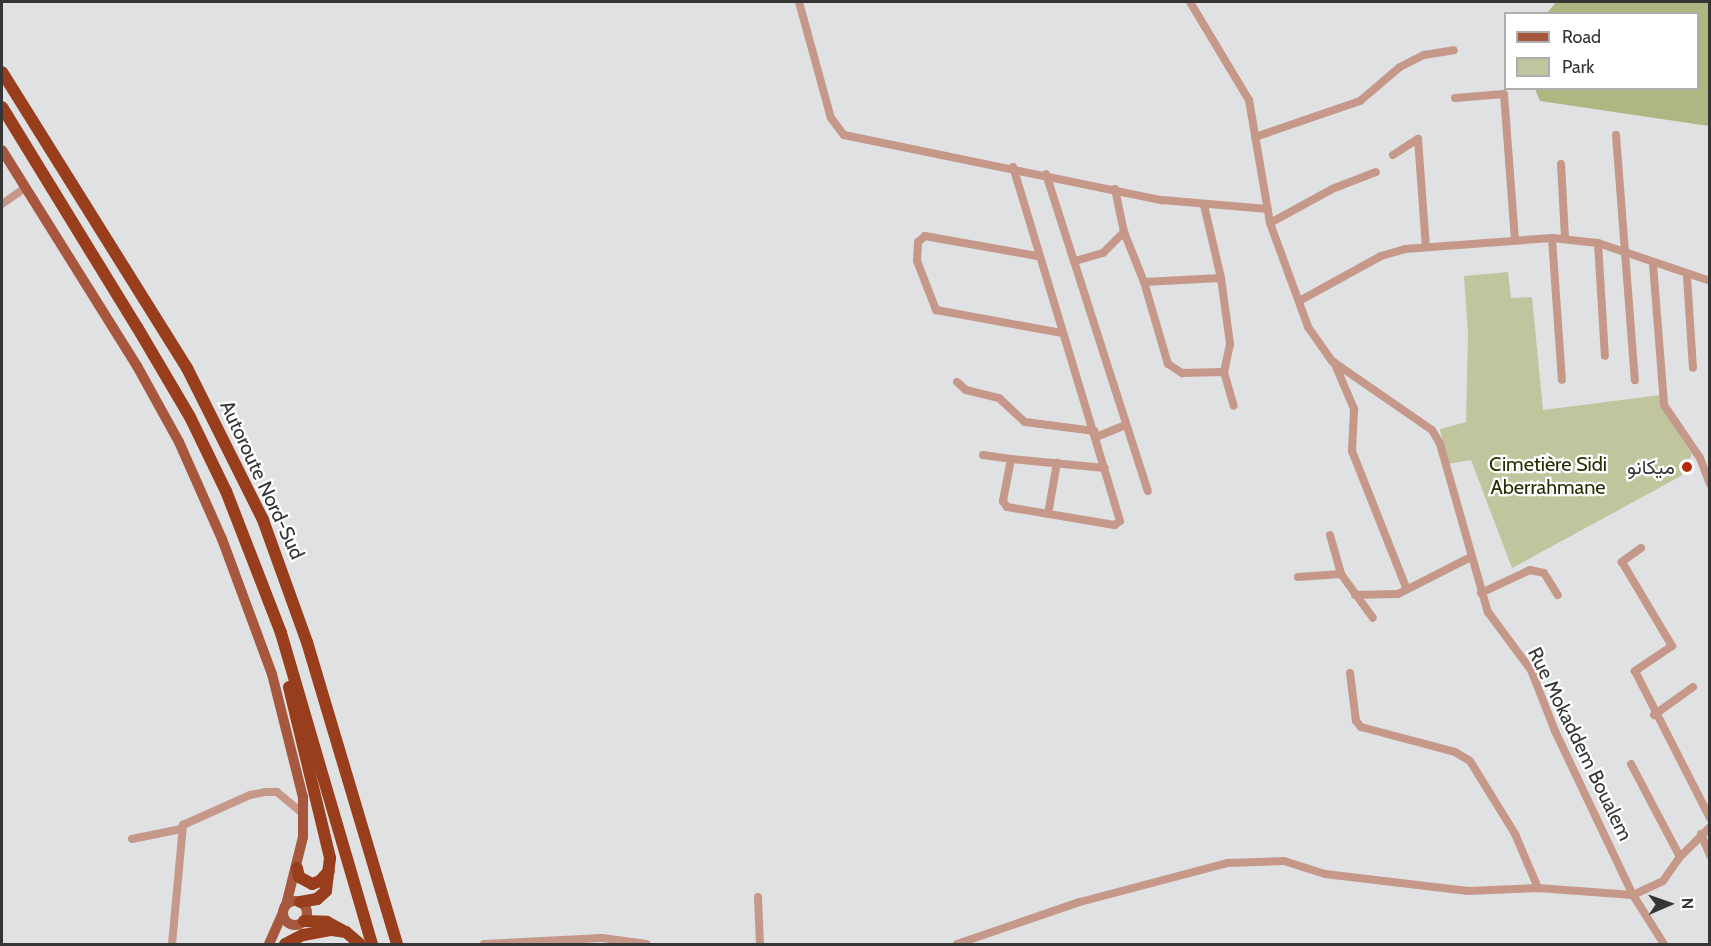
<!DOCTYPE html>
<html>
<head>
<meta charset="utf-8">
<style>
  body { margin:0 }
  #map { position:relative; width:1711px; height:946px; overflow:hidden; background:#e0e1e3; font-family:Cabin,Vazirmatn,sans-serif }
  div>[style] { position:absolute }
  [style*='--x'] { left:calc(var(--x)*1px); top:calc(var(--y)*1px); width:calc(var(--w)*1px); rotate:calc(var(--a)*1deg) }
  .green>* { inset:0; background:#c0c59e }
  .forest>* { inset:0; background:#afb682 }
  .minor>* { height:8px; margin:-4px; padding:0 4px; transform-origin:4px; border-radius:4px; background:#c59889 }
  .major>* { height:10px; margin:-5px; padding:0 5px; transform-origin:5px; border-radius:5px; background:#a6573d }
  .major>.ring { margin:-5px; padding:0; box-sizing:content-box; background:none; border:10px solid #a6573d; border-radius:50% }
  .highway>* { height:12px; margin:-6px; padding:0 6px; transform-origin:6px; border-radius:6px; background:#993e1d }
  .dots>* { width:16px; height:16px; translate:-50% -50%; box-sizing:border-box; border:3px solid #fff; border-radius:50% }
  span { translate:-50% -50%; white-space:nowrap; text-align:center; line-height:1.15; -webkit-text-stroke:4.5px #fff; paint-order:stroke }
  .park-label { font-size:20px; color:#292d03 }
  .poi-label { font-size:20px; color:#353536 }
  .right { translate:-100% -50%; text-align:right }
  .street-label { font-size:20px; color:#353536 }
  .frame { position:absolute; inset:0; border:3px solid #353536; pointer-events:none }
  .legend { position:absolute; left:1504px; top:12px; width:195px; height:78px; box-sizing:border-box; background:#fff; border:2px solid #aeaeaf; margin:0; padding:8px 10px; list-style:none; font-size:18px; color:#353536 }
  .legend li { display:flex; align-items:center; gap:12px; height:30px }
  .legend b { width:30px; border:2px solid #aeaeaf }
  .north { position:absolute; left:1639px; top:874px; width:60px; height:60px; -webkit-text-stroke:4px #fff; paint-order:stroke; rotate:88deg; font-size:16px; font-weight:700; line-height:24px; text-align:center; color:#353536 }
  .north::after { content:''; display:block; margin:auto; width:21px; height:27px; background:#353536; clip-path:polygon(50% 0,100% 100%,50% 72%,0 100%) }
</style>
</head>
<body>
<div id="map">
  <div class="green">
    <div style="clip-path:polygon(1508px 272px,1511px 298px,1532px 297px,1543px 410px,1661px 395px,1662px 408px,1692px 454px,1681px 476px,1512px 568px,1471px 460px,1447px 464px,1440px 429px,1466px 422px,1468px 333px,1464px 276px)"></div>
  </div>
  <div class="forest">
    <div style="clip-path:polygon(1556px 2px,1709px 2px,1709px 126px,1540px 101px,1535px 89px,1698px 88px,1698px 14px,1547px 13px)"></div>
  </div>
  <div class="minor">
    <div style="--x:799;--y:2;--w:120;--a:74.6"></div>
    <div style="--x:831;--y:118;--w:21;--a:53"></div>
    <div style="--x:844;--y:135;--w:325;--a:11.6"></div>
    <div style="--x:1162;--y:200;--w:106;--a:4.9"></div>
    <div style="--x:1190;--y:2;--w:114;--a:59"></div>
    <div style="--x:1249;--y:100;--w:125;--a:80.3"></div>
    <div style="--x:1270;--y:223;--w:111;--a:69.9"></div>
    <div style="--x:1308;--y:327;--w:42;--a:54.8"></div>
    <div style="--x:1332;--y:361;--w:121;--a:34.6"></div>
    <div style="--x:1432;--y:430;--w:16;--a:60"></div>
    <div style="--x:1440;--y:444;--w:175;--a:74.1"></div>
    <div style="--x:1488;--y:612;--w:72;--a:53.4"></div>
    <div style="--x:1531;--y:670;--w:66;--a:68.5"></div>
    <div style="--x:1555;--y:731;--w:182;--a:64.6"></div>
    <div style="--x:1633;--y:895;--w:58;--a:57.7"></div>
    <div style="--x:1455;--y:98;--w:49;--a:-4.7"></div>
    <div style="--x:1504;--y:94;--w:147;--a:85.7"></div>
    <div style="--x:1616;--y:135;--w:246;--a:85.6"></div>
    <div style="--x:1255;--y:137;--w:111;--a:-18.9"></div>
    <div style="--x:1360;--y:101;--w:52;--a:-40.4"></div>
    <div style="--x:1400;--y:67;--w:27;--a:-27"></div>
    <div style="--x:1424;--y:55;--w:30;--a:-9"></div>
    <div style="--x:1393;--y:155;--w:30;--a:-33"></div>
    <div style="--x:1418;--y:139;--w:108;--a:85.8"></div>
    <div style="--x:1561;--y:164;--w:75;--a:86.9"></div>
    <div style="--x:1046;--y:174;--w:333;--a:72.2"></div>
    <div style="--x:1115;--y:189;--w:44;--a:78.2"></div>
    <div style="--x:1124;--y:232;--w:54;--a:68.2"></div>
    <div style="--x:1144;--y:282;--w:85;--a:73.7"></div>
    <div style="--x:1168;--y:364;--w:17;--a:33"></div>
    <div style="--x:1182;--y:373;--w:42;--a:-1.4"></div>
    <div style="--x:1224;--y:372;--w:35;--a:74"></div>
    <div style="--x:2;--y:204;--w:28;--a:-35"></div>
    <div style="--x:1204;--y:205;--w:75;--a:76.9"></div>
    <div style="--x:1221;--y:278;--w:67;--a:82.2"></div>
    <div style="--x:1230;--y:344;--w:29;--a:102"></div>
    <div style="--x:1270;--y:223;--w:71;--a:-28.7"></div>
    <div style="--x:1332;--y:189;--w:47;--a:-21.1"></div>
    <div style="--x:1552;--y:238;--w:142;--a:86"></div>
    <div style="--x:1598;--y:243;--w:113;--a:86.5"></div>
    <div style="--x:1037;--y:256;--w:114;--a:-169.9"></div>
    <div style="--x:925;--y:236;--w:9;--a:139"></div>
    <div style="--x:918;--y:242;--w:19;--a:93"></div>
    <div style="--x:917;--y:261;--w:53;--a:68.8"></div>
    <div style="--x:936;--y:310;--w:127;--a:10.4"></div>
    <div style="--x:1075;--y:261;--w:29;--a:-16"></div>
    <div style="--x:1103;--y:253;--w:30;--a:-45"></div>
    <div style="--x:1653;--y:264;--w:141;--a:85.5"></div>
    <div style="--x:1664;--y:405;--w:64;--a:55.8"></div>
    <div style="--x:1700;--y:458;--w:28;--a:69"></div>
    <div style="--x:1687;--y:276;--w:92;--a:86.3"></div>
    <div style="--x:1144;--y:282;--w:77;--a:-3"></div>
    <div style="--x:1301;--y:300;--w:91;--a:-28.8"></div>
    <div style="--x:1381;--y:256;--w:25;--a:-16"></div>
    <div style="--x:1405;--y:249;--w:147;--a:-4.3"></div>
    <div style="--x:1552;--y:238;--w:46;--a:6.2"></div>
    <div style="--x:1598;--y:243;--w:118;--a:18.7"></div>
    <div style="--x:1334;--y:362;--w:51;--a:66.9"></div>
    <div style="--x:1354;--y:409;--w:42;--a:92.7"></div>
    <div style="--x:1352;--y:451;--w:149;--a:68.4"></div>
    <div style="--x:957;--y:382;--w:12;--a:42"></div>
    <div style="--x:966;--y:390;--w:34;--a:14"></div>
    <div style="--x:999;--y:398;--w:35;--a:43"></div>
    <div style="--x:1025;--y:422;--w:70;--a:7.4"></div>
    <div style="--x:1096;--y:437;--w:32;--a:-22"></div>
    <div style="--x:983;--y:455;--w:28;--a:8"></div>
    <div style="--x:1011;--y:459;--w:43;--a:100.8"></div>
    <div style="--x:1003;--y:501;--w:7;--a:56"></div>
    <div style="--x:1007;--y:507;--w:109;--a:9.5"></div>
    <div style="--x:1115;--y:525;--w:6;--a:-39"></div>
    <div style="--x:1120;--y:521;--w:370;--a:-106.8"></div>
    <div style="--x:1011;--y:459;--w:94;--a:5.5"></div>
    <div style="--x:1048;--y:514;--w:52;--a:-80"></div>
    <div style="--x:1330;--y:535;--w:41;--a:74.2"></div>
    <div style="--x:1341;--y:574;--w:54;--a:54"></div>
    <div style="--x:1641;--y:548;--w:24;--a:144"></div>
    <div style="--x:1622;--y:562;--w:98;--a:59.2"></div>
    <div style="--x:1672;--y:646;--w:45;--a:146"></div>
    <div style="--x:1635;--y:671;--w:165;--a:63"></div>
    <div style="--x:1298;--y:577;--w:43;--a:-4"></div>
    <div style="--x:1481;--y:593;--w:54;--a:-25.1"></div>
    <div style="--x:1530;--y:570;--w:14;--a:12"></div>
    <div style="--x:1544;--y:573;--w:26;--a:58"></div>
    <div style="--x:1355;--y:595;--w:43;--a:-1.3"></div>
    <div style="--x:1398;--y:594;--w:82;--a:-26.9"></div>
    <div style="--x:1350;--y:673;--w:48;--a:82.9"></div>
    <div style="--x:1356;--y:721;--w:8;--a:50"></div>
    <div style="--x:1361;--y:727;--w:97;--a:14.9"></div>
    <div style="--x:1455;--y:752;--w:17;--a:31"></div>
    <div style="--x:1470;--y:761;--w:86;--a:58.3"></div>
    <div style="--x:1515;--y:834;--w:59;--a:66.9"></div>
    <div style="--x:1654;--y:715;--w:48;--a:-35.7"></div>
    <div style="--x:1631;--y:764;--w:105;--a:62.2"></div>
    <div style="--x:1701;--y:834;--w:23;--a:67"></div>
    <div style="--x:132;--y:839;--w:50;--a:-11.5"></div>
    <div style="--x:758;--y:897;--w:47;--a:87.6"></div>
    <div style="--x:172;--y:944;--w:120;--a:-84.7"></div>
    <div style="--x:183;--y:825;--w:73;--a:-24.1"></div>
    <div style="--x:250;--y:795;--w:15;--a:-11"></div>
    <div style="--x:265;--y:792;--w:12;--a:0"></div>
    <div style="--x:277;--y:792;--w:35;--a:40"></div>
    <div style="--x:484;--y:944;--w:118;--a:-2.9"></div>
    <div style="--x:602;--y:938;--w:45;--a:7.6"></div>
    <div style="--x:957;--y:944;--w:130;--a:-18.9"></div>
    <div style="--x:1080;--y:902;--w:153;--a:-14.8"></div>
    <div style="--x:1228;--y:863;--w:56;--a:-2"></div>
    <div style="--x:1284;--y:861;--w:43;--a:17.6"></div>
    <div style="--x:1325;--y:874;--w:144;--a:6.8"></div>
    <div style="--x:1468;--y:891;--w:70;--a:-2.5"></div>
    <div style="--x:1538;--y:888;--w:95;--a:4.2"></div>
    <div style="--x:1633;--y:895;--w:33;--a:-25"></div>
    <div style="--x:1663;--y:881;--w:29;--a:-55"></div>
    <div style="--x:1680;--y:857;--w:42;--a:-45"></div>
  </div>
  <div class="major">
    <div style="--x:2;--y:150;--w:255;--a:58"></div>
    <div style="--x:137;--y:366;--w:87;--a:61.1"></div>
    <div style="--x:179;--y:442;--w:106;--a:66.1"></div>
    <div style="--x:222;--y:539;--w:144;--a:69.7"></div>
    <div style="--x:272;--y:674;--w:127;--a:75.9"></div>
    <div style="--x:303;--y:797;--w:40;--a:90"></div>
    <div style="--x:303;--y:837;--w:70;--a:104"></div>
    <div class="ring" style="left:283px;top:901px;width:14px;height:14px"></div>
    <div style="--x:269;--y:944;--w:34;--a:-66"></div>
  </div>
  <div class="highway">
    <div style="--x:2;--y:72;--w:349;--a:58"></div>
    <div style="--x:187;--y:368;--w:170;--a:63.4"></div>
    <div style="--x:263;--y:520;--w:130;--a:70.2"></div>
    <div style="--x:307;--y:642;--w:315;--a:73.4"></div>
    <div style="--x:2;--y:107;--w:258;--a:58.5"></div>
    <div style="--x:137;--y:327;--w:104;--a:59.5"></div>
    <div style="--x:190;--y:417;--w:82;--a:64.1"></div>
    <div style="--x:226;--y:491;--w:152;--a:68.8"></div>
    <div style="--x:281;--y:633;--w:324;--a:73.7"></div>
    <div style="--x:289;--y:687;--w:176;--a:76.5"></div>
    <div style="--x:330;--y:858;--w:33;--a:97"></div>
    <div style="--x:326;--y:891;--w:12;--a:138"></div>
    <div style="--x:317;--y:899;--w:17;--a:170"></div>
    <div style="--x:297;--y:868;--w:9;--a:77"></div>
    <div style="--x:299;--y:877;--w:15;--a:28"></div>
    <div style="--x:312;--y:884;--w:9;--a:-21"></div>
    <div style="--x:320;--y:881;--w:13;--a:-48"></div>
    <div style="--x:304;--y:921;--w:23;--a:2"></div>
    <div style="--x:327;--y:922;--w:17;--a:28"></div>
    <div style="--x:285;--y:944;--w:20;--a:-27"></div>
    <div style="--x:303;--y:935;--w:29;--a:-10"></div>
    <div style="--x:332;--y:930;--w:14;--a:8"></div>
    <div style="--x:346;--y:932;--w:18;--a:41"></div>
  </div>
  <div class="dots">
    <div style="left:1687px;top:467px;background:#b52906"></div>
  </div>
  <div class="park-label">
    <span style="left:1548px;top:476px">Cimetière Sidi<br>Aberrahmane</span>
  </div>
  <div class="poi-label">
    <span class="right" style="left:1675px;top:467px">ميكانو</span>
  </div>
  <div class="street-label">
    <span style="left:262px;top:480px;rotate:65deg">Autoroute Nord-Sud</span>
    <span style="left:1580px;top:744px;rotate:64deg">Rue Mokaddem Boualem</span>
  </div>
  <div class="frame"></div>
  <ul class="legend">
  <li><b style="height:8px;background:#a6573d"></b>Road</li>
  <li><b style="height:16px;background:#c0c59e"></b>Park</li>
  </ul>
  <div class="north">N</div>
</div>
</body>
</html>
